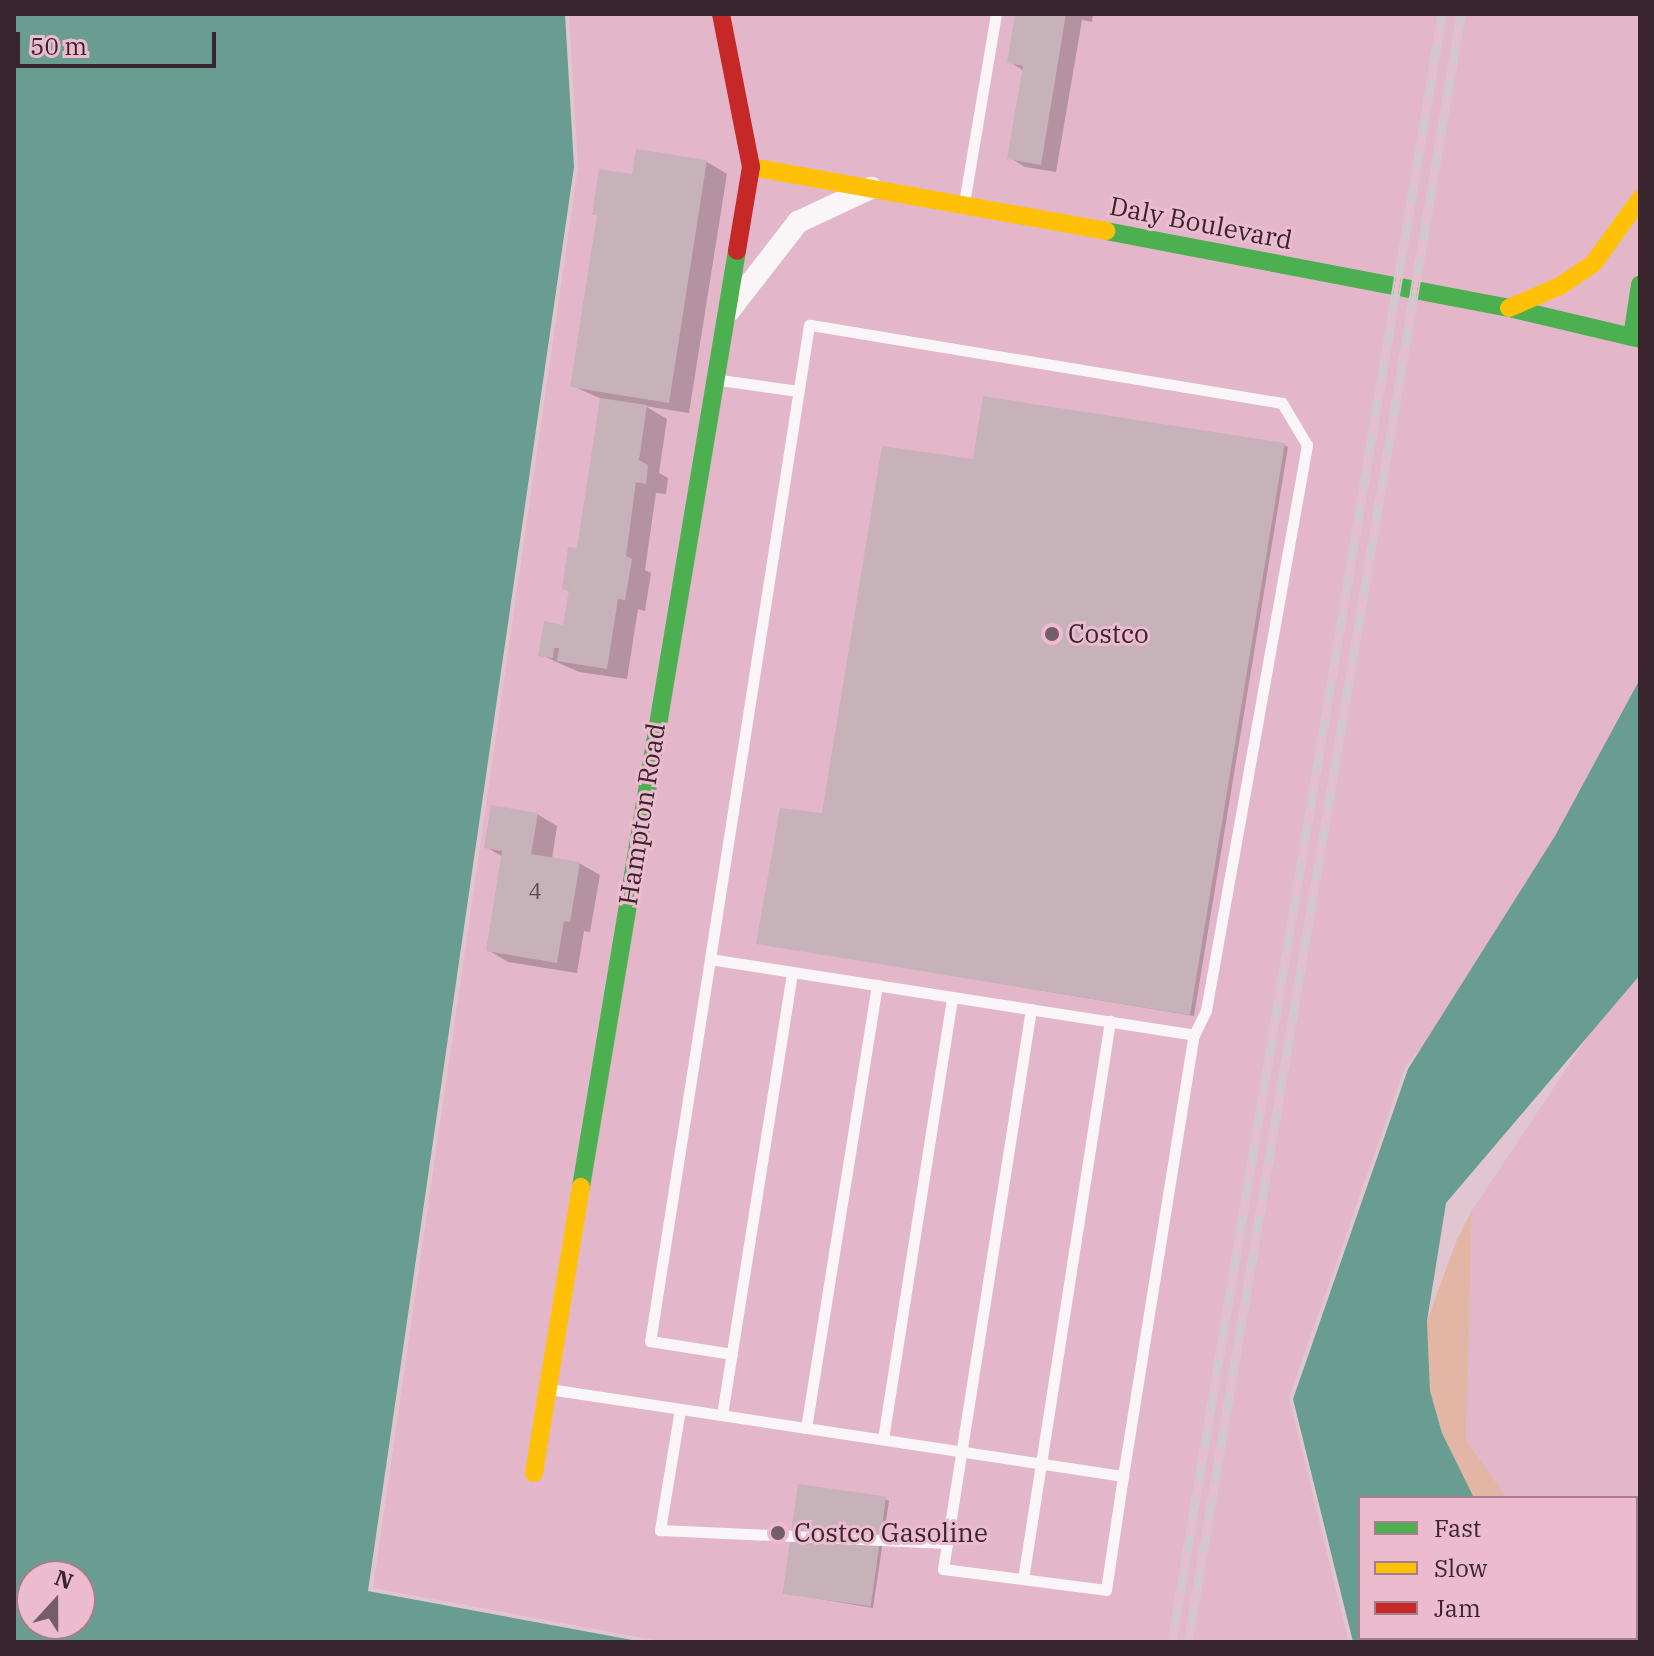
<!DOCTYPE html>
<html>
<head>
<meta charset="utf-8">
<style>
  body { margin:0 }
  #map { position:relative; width:1654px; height:1656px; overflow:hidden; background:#e1c6d1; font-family:"IBM Plex Serif",serif }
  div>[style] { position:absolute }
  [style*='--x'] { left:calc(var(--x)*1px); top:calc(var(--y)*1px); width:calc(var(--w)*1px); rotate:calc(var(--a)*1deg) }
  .built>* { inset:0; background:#e3b7c9 }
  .green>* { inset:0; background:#e3b5a4 }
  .water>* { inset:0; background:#699d91 }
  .shadow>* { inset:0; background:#0003 }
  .building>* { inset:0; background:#c7b2ba; transform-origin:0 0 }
  .lane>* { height:11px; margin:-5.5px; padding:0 5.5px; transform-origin:5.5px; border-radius:5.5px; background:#faf6f8 }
  .street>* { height:22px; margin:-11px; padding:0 11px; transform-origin:11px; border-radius:11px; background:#faf6f8 }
  .fast>* { height:18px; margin:-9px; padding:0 9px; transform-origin:9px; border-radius:9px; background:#4caf50 }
  .slow>* { height:18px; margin:-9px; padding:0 9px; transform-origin:9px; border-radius:9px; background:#ffc107 }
  .jam>* { height:18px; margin:-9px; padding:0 9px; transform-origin:9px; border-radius:9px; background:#c62828 }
  .rail>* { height:9px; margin-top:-4.5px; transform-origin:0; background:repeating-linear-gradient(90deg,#ecbbce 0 18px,#d1c9cd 0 36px); box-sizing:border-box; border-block:2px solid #d1c9cd }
  .dots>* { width:22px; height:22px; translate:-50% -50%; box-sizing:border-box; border:4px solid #ecbbce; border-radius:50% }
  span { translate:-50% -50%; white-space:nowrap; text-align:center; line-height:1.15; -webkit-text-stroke:6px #ecbbce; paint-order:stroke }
  .number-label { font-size:22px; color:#5d4a52 }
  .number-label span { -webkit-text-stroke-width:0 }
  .street-label { font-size:26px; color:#38252d }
  .poi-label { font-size:26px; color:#38252d }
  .left { translate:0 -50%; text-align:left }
  .frame { position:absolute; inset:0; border:16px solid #38252d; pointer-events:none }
  .legend { position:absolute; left:1358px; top:1496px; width:280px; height:144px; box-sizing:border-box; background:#ecbbce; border:2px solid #a47f8e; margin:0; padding:10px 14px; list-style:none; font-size:24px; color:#38252d }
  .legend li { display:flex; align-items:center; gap:16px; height:40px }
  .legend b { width:40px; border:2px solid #a47f8e }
  .north { position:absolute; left:16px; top:1560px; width:80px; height:80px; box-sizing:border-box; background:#ecbbce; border:2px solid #a47f8e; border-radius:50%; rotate:21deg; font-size:22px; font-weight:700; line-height:32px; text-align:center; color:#38252d }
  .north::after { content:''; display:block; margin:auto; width:28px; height:36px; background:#735d66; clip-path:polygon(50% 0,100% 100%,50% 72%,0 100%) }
  .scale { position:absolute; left:16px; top:32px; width:200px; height:36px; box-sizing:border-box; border:4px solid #38252d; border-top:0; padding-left:10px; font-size:24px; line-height:28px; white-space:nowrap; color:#38252d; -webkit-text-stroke:6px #ecbbce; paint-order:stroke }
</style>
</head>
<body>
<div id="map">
  <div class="built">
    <div style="clip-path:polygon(569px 14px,1640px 14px,1640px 711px,1585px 850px,1405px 1067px,1289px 1398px,1349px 1642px,665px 1642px,373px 1588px,578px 167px)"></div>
    <div style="clip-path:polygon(1640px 975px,1640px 1642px,1608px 1642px,1605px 1638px,1636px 1638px,1636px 1498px,1507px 1498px,1466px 1440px,1472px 1210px,1589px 1035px)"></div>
  </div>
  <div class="green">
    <div style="clip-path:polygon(1472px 1210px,1466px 1440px,1507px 1498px,1474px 1498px,1471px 1494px,1442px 1433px,1430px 1391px,1427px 1321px,1456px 1242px)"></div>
  </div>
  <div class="water">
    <div style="clip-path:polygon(evenodd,14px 14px,565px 14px,574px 167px,368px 1591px,643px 1642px,14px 1642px,14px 14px,32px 1576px,80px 1576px,80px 1624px,32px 1624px,32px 1576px)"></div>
    <div style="clip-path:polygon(1640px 679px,1640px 975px,1446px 1203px,1427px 1321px,1430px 1391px,1442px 1433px,1474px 1498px,1360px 1498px,1360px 1638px,1536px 1638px,1537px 1642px,1353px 1642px,1293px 1399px,1408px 1069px,1555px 836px)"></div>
  </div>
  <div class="shadow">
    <div style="clip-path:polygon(1017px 14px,1093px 14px,1092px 22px,1082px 20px,1056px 172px,1025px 167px,1010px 158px,1024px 71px,1010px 62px)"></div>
    <div style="clip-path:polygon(638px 151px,707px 162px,727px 174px,689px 413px,645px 406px,667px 419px,659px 473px,668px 478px,666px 494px,656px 493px,645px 570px,651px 573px,645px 611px,638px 609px,627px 679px,579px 672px,541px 655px,565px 627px,570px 592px,564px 588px,579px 551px,602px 399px,572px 386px,599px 216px,594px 214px,634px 176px)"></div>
    <div style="clip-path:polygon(1284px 445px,1288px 447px,1194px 1016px,758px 943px,824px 815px,974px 462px)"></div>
    <div style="clip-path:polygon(537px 814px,557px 826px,552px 859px,579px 863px,600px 875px,590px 932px,584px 931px,577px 973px,508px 962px,488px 950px,503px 857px,486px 847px)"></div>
    <div style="clip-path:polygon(885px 1499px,889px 1501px,873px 1608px,784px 1593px)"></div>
  </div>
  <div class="building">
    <div style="clip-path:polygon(1015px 14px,1066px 14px,1041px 165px,1007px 159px,1023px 66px,1007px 63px)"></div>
    <div style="clip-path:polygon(636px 149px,707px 160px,669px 403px,570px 387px,597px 215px,592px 215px,599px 169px,632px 174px)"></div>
    <div style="clip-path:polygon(983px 396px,1285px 443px,1190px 1015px,756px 944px,780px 808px,822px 813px,882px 446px,973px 459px)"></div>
    <div style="clip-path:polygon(600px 398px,647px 405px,639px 460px,648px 465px,646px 484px,636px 482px,626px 556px,632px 559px,625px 600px,618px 599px,607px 669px,557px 661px,559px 648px,554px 648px,553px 658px,538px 656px,544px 621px,563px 625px,569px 590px,562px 589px,568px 547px,577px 548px)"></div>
    <div style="clip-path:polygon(491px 805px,538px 813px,531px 854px,580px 862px,570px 922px,564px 921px,557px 963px,486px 951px,502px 851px,484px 848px)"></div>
    <div style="left:798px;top:1484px;width:89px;height:111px;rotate:8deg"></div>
  </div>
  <div class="lane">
    <div style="--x:964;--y:203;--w:192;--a:-80.4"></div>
    <div style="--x:720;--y:380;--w:79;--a:8"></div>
    <div style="--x:710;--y:959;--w:387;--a:98.9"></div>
    <div style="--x:650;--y:1341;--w:83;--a:9"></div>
    <div style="--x:1031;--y:1009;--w:567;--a:98.93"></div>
    <div style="--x:943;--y:1569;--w:164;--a:7.3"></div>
    <div style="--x:1106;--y:1590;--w:115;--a:-81.5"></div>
    <div style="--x:549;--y:1389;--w:581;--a:8.62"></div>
    <div style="--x:1123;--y:1476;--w:447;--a:-80.9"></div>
    <div style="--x:1194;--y:1035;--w:28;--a:-64"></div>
    <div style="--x:1206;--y:1010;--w:574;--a:-79.86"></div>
    <div style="--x:1307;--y:445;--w:49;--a:-120.8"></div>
    <div style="--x:1282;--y:403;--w:479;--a:-170.6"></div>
    <div style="--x:809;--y:325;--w:642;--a:98.88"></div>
    <div style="--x:710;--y:959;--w:490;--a:8.9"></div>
    <div style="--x:680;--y:1409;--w:123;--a:99.4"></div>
    <div style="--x:660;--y:1530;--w:287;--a:2.6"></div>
    <div style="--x:722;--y:1415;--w:448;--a:-81"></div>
    <div style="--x:806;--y:1428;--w:449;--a:-80.9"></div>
    <div style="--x:883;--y:1439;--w:447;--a:-81.1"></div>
    <div style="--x:1023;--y:1579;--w:565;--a:-81.14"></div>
  </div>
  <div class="street">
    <div style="--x:729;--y:311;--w:113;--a:-52.2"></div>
    <div style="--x:798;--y:222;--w:81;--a:-25"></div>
  </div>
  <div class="fast">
    <div style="--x:1106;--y:231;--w:410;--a:10.8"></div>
    <div style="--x:1509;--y:308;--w:135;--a:13.3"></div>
    <div style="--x:1632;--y:337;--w:53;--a:-81.3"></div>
    <div style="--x:581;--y:1187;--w:949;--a:-80.54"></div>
  </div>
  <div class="slow">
    <div style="--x:751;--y:167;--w:361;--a:10.2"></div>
    <div style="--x:1509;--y:308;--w:56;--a:-23.3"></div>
    <div style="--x:1560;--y:286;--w:40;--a:-34"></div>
    <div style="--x:1593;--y:264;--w:80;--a:-54.1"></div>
    <div style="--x:534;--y:1473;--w:290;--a:-80.7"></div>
  </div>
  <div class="jam">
    <div style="--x:721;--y:14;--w:156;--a:78.9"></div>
    <div style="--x:751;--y:167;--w:85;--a:99.5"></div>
  </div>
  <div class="rail">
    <div style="--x:1172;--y:1642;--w:1650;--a:-80.58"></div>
    <div style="--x:1188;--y:1642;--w:1651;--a:-80.48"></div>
  </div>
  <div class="dots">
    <div style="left:1052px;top:634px;background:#735d66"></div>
    <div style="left:778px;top:1533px;background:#735d66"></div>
  </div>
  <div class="number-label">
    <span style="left:535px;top:891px">4</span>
  </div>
  <div class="street-label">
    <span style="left:1201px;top:223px;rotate:11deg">Daly Boulevard</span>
    <span style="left:642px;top:814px;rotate:-81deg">Hampton Road</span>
  </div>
  <div class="poi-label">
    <span class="left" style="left:1068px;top:634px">Costco</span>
    <span class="left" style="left:794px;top:1533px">Costco Gasoline</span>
  </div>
  <div class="frame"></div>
  <ul class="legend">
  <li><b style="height:10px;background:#4caf50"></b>Fast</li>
  <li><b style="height:10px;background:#ffc107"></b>Slow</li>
  <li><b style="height:10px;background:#c62828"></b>Jam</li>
  </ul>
  <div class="north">N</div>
  <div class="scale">50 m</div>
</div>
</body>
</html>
